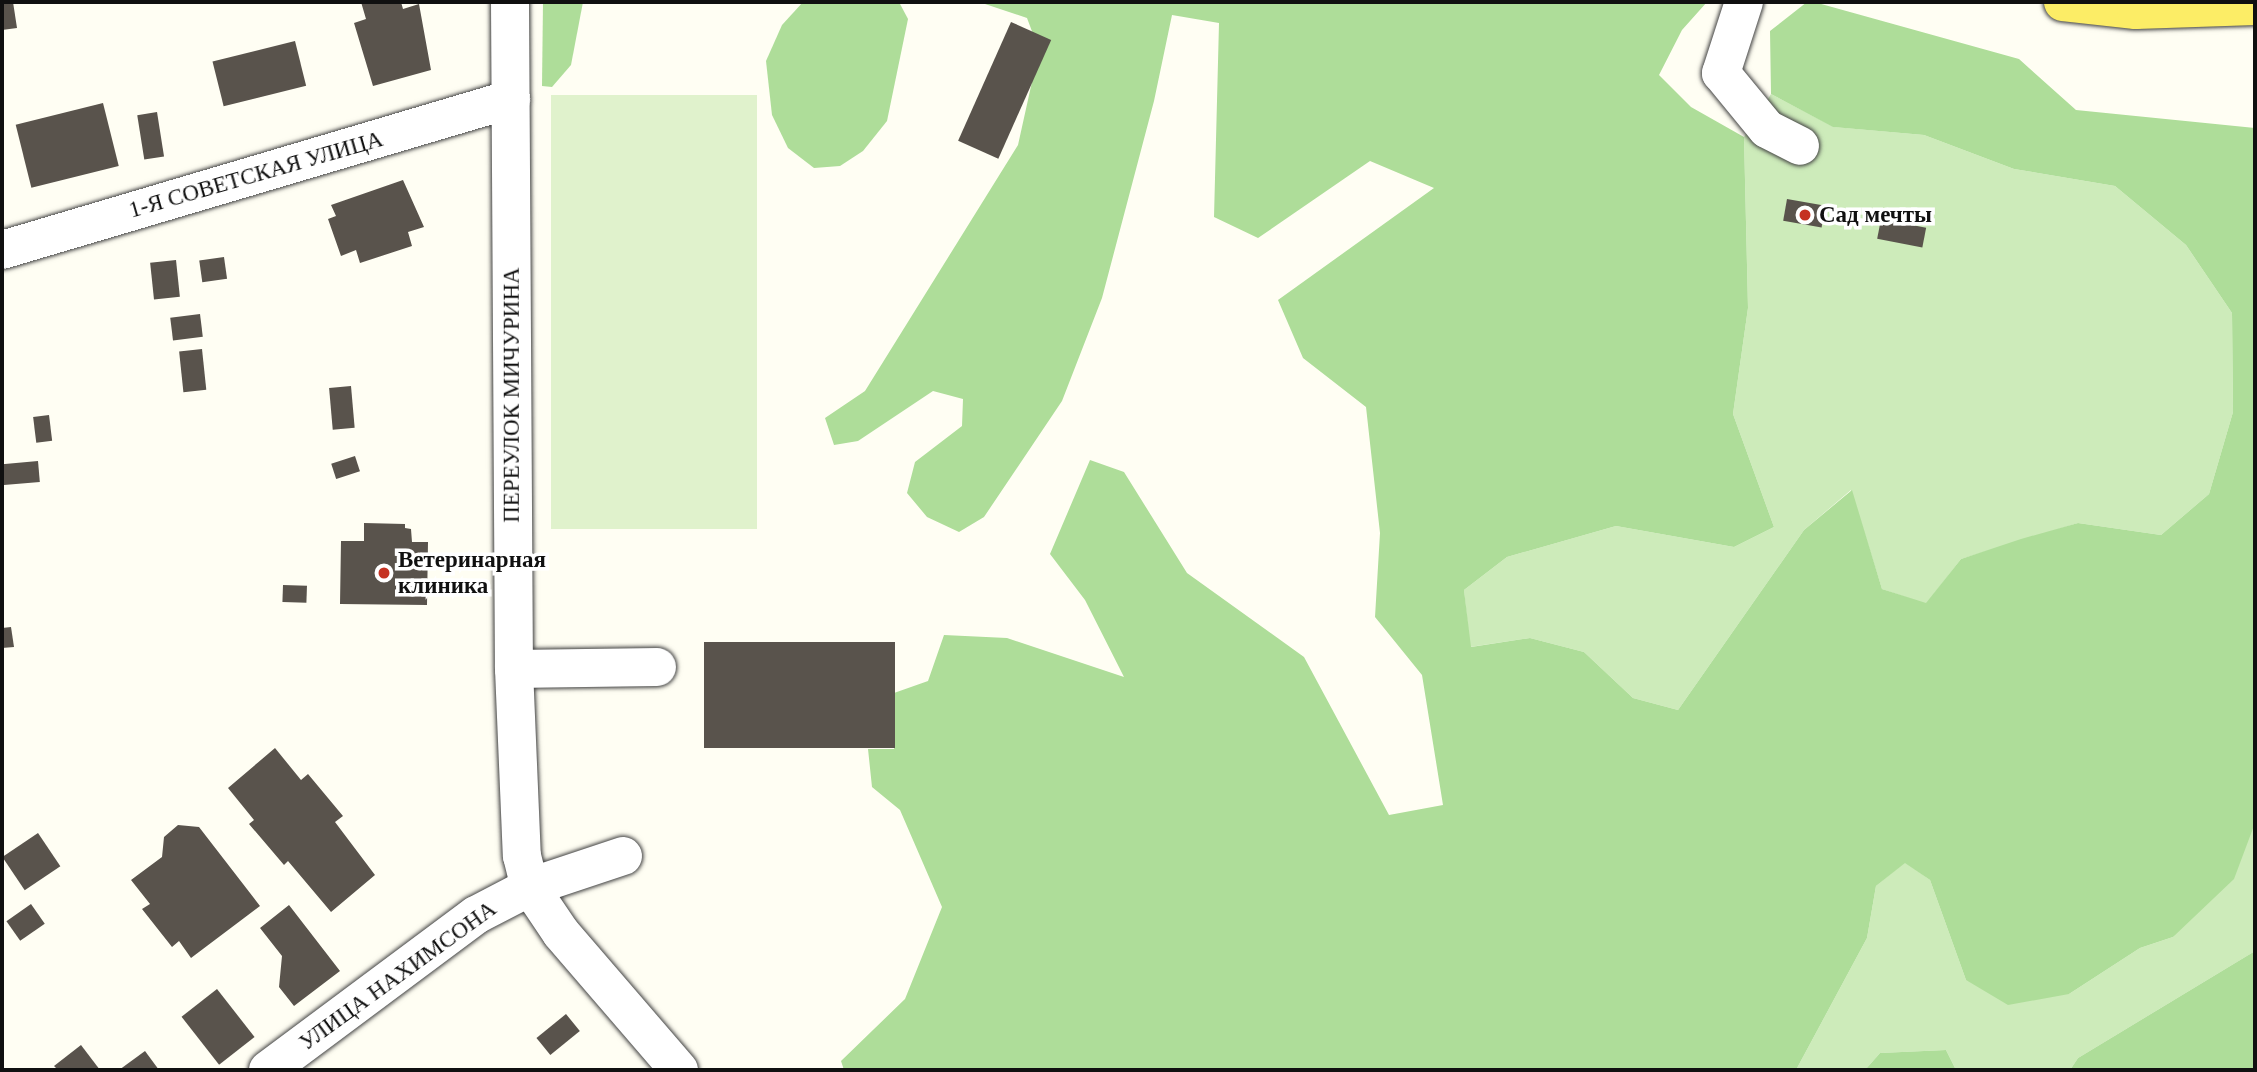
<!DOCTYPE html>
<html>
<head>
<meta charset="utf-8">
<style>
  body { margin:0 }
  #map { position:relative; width:2257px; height:1072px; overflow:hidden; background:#fffef3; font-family:Georgia,serif }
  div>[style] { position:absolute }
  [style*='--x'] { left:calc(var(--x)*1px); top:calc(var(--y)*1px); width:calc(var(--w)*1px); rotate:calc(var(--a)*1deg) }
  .green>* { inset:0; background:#cdebba }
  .forest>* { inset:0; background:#aedd99 }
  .pitch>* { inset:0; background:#e0f2cc; transform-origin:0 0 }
  .building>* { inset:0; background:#59534c; transform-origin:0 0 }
  .roads { filter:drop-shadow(0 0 2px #434343) drop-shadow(0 0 2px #434343) }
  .minor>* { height:38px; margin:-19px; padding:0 19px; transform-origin:19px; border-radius:19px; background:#fff }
  .major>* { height:38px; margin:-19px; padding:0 19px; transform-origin:19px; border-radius:19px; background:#fced66 }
  .dots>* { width:19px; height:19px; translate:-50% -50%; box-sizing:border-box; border:4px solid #fff; border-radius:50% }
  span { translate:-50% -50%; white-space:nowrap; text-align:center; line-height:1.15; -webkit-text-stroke:7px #fff; paint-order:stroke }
  .street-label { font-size:23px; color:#101010 }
  .poi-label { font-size:23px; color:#101010; font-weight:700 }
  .left { translate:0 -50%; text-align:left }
  .frame { position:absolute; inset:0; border:4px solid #101010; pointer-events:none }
</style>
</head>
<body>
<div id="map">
  <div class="green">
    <div style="clip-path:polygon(1771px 94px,1834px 127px,1924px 135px,2014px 169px,2115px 186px,2186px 245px,2232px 313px,2233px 412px,2209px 494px,2161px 535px,2078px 523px,1961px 559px,1926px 604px,1882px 589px,1851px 490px,1804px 530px,1678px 710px,1633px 698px,1584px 652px,1530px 638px,1470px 647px,1464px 590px,1507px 557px,1616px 526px,1734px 547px,1774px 527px,1733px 414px,1748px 308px,1744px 137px)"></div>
    <div style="clip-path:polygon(2255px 823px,2255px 951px,2078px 1058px,2070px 1070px,1956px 1070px,1946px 1050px,1880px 1053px,1865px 1070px,1796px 1070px,1867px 938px,1876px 886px,1905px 862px,1930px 880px,1966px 980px,2069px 994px,2140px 948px,2173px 937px)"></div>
  </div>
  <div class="forest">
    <div style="clip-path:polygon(543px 2px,583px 2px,571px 65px,552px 87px,542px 86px)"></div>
    <div style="clip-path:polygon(803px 2px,899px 2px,908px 19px,887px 121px,863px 151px,840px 166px,814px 168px,788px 148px,772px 115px,766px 61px,782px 25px)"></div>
    <div style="clip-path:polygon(979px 2px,1707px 2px,1682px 30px,1659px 75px,1691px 107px,1744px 137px,1748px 308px,1733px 414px,1774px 527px,1734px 547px,1616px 526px,1507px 557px,1464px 590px,1471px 647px,1530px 638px,1584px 652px,1633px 698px,1678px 710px,1804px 530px,1852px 490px,1882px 589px,1926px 603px,1961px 559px,2021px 539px,2078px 523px,2161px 535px,2209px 494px,2233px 412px,2232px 313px,2186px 245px,2115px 186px,2014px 169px,1924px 135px,1833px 127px,1771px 94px,1770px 31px,1807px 2px,1814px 2px,2019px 59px,2076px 110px,2255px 128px,2255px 823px,2234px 879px,2173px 937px,2140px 948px,2069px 994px,2008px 1005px,1966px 980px,1930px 880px,1905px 863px,1876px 886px,1867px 938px,1796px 1070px,844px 1070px,841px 1061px,905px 999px,942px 907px,900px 810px,872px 787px,868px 749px,894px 749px,894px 693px,928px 681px,944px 635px,1007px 638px,1124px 677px,1085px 600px,1050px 554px,1090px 460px,1124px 472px,1187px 573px,1304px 657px,1389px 815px,1443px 805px,1422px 675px,1375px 617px,1380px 533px,1366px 407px,1303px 358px,1278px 300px,1434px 188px,1370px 161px,1258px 238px,1214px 217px,1219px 23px,1172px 15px,1154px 101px,1102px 298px,1062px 401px,984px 517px,959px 532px,927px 517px,907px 493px,915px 462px,962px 426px,963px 399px,933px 391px,858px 441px,834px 445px,825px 418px,865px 391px,1018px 145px,1039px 50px,1027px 18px)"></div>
    <div style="clip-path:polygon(2255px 951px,2255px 1070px,2070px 1070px,2078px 1058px)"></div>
    <div style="clip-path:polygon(1946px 1050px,1956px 1070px,1865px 1070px,1880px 1053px)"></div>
  </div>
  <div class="pitch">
    <div style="left:551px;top:95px;width:206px;height:434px"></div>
  </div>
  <div class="building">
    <div style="clip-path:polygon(2px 2px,13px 2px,17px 28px,2px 30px)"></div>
    <div style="clip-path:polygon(361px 2px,401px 2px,403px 9px,419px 4px,431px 70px,373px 86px,354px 23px,366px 19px)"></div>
    <div style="left:1011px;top:22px;width:44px;height:130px;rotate:24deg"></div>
    <div style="left:295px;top:41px;width:46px;height:85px;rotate:76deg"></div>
    <div style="left:103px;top:103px;width:65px;height:90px;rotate:76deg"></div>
    <div style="left:157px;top:112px;width:45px;height:20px;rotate:81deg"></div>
    <div style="clip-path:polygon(403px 180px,424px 227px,408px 232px,412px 246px,360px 263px,356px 250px,341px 256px,328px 219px,336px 216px,331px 205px)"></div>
    <div style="left:1787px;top:199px;width:39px;height:22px;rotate:10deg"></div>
    <div style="left:1881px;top:219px;width:46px;height:20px;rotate:11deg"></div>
    <div style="left:224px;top:257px;width:22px;height:25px;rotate:82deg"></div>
    <div style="left:176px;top:260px;width:37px;height:26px;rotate:84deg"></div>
    <div style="left:200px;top:314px;width:23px;height:30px;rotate:83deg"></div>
    <div style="left:202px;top:349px;width:41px;height:23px;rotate:84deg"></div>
    <div style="left:351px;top:386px;width:42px;height:22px;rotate:85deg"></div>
    <div style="left:49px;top:415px;width:26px;height:16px;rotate:83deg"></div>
    <div style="left:355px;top:456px;width:16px;height:25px;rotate:72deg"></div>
    <div style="left:38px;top:461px;width:21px;height:36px;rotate:85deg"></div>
    <div style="clip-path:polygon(364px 523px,405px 524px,405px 528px,411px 529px,412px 542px,428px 542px,427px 605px,340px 604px,341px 541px,364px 541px)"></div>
    <div style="left:283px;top:585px;width:24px;height:17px;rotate:2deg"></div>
    <div style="clip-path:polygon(11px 627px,14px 647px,2px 648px,2px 628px)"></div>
    <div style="left:704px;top:642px;width:191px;height:106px"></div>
    <div style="clip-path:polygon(275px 748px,301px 780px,308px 774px,343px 816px,335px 822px,375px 875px,331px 912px,288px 861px,284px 865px,249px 824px,254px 820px,228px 788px)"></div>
    <div style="clip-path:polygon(178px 825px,199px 827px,260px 906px,191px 958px,179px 941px,172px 947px,142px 909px,150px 904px,131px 880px,162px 857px,164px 837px)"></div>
    <div style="left:38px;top:833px;width:40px;height:43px;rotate:56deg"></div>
    <div style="left:31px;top:904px;width:24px;height:30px;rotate:55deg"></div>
    <div style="clip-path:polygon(289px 905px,340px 971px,294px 1006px,279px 987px,282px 956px,260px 928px)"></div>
    <div style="left:217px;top:989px;width:61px;height:45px;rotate:52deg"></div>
    <div style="left:566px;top:1014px;width:22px;height:38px;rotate:51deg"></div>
    <div style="clip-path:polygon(81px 1045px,100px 1070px,58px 1070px,54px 1066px)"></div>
    <div style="clip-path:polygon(145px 1051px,159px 1070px,119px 1070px)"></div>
  </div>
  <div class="roads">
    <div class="minor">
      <div style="--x:510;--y:2;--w:667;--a:89.66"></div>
      <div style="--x:514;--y:669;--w:187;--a:87.6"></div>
      <div style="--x:522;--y:856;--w:32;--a:76"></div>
      <div style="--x:530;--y:887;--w:55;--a:56"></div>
      <div style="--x:561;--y:933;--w:181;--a:49.3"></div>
      <div style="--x:1744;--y:2;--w:75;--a:107.9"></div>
      <div style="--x:1721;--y:73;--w:72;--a:50.6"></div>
      <div style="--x:1767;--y:129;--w:37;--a:27"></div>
      <div style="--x:2;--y:250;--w:531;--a:-16.52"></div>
      <div style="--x:514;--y:669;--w:143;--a:-0.8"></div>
      <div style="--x:268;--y:1070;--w:259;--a:-36.7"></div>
      <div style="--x:476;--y:915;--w:61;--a:-27.4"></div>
      <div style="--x:530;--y:887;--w:98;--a:-18.4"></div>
    </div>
    <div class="major">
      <div style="--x:2063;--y:2;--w:73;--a:6.3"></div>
      <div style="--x:2136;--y:10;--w:119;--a:-1.9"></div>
    </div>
  </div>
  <div class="dots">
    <div style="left:1805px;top:215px;background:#c53222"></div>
    <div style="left:384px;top:573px;background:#c53222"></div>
  </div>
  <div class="street-label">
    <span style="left:256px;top:175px;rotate:-16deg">1-Я СОВЕТСКАЯ УЛИЦА</span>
    <span style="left:512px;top:395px;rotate:-90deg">ПЕРЕУЛОК МИЧУРИНА</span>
    <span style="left:398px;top:976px;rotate:-36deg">УЛИЦА НАХИМСОНА</span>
  </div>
  <div class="poi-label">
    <span class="left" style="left:1819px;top:215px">Сад мечты</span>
    <span class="left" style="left:398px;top:573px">Ветеринарная<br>клиника</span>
  </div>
  <div class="frame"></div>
</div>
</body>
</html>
